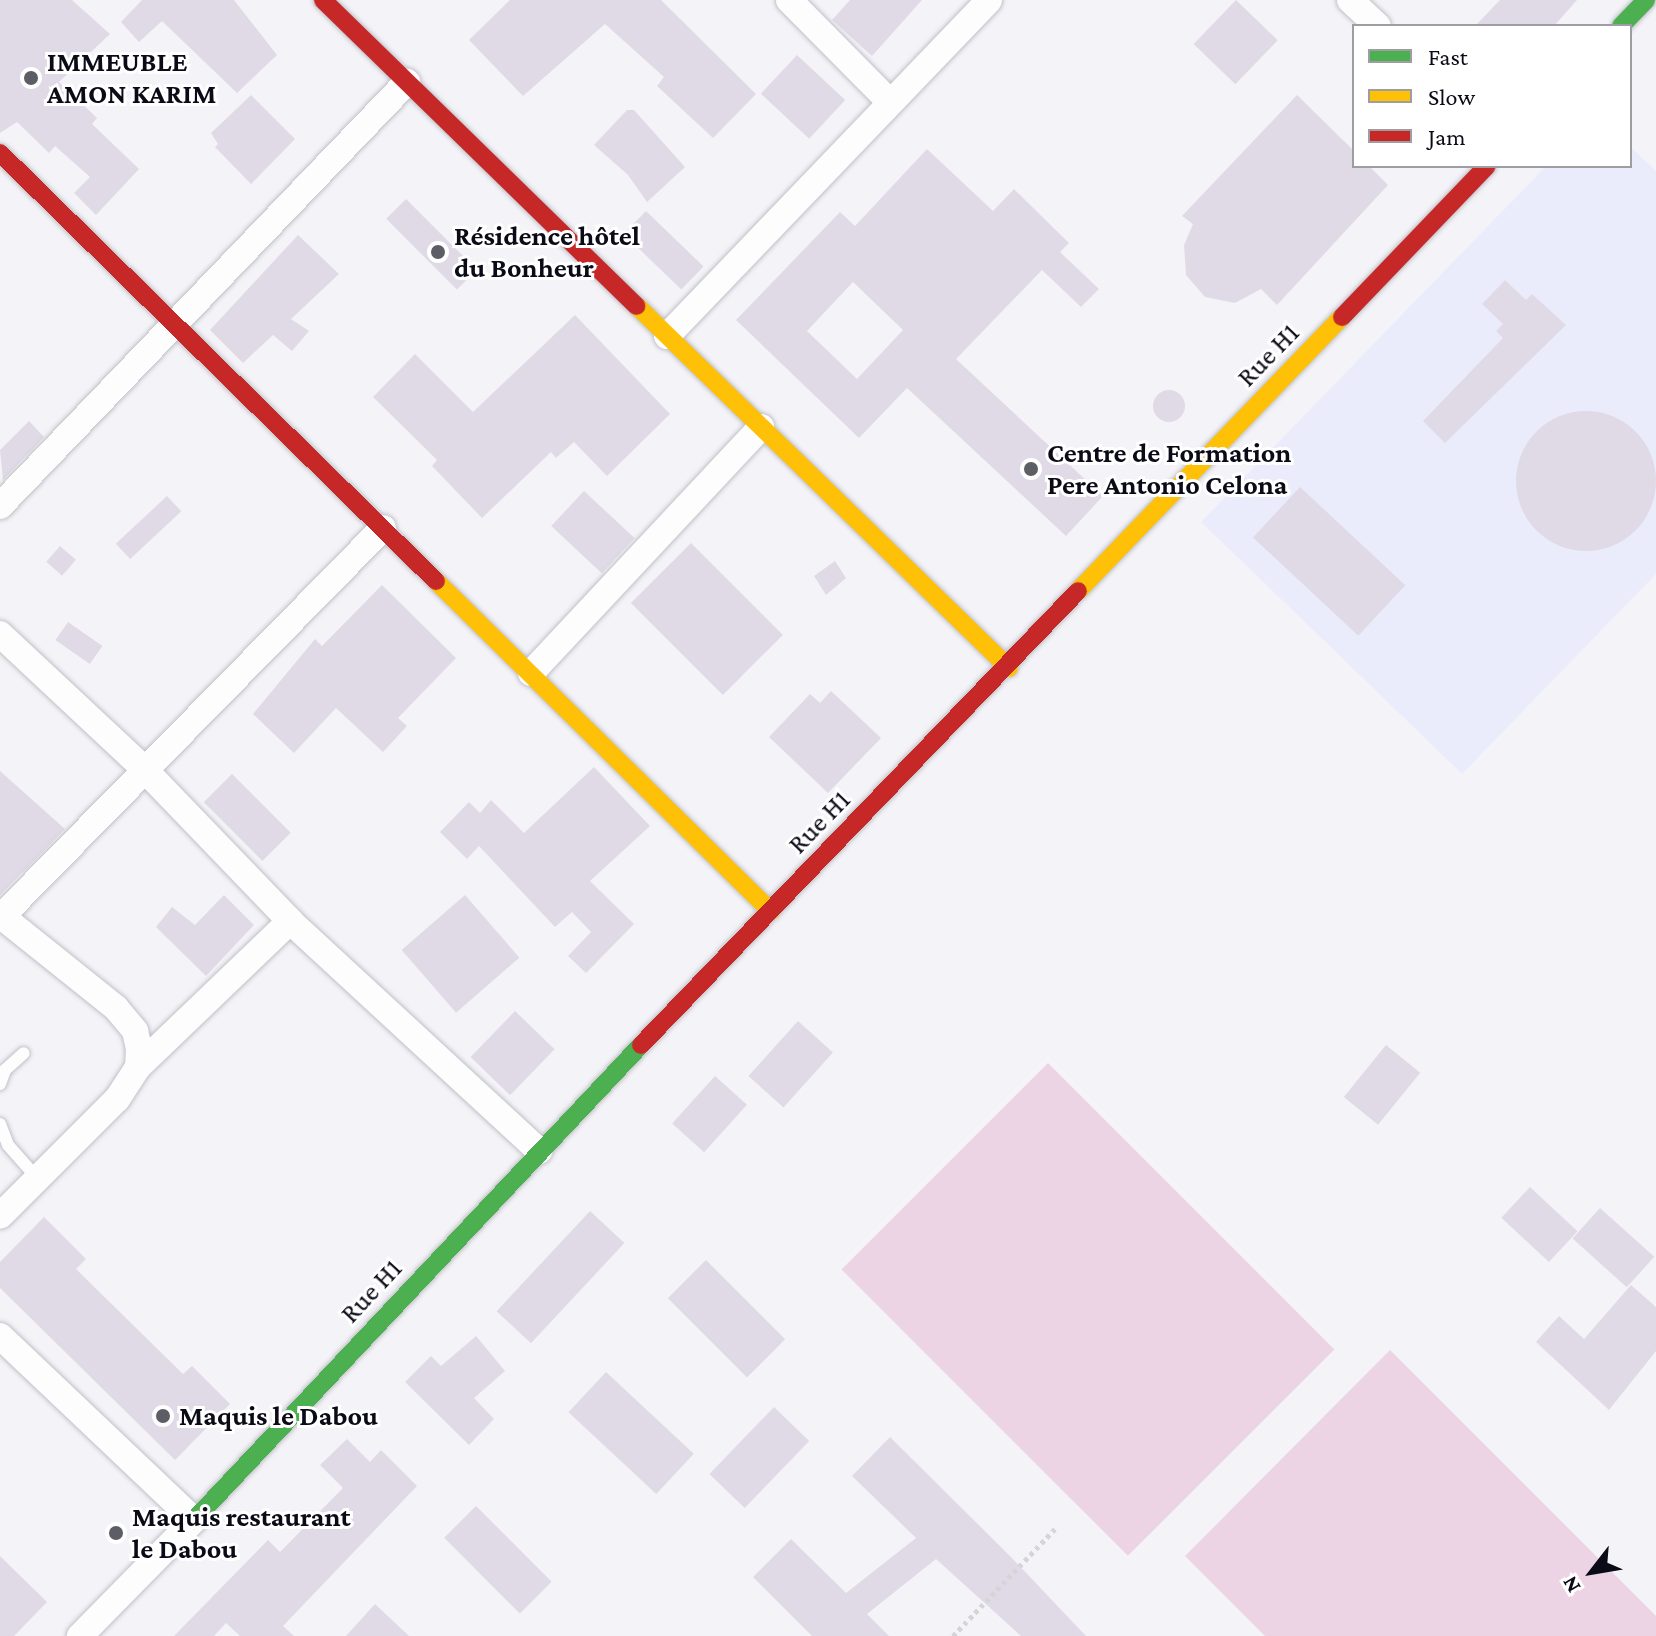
<!DOCTYPE html>
<html>
<head>
<meta charset="utf-8">
<style>
  body { margin:0 }
  #map { position:relative; width:1656px; height:1636px; overflow:hidden; background:#f4f4f8; font-family:"Crimson Pro",serif }
  div>[style] { position:absolute }
  [style*='--x'] { left:calc(var(--x)*1px); top:calc(var(--y)*1px); width:calc(var(--w)*1px); rotate:calc(var(--a)*1deg) }
  .built>* { inset:0; background:#eaecfc }
  .green>* { inset:0; background:#ecd4e4; transform-origin:0 0 }
  .building>* { inset:0; background:#e0dae6; transform-origin:0 0 }
  .round { border-radius:50% }
  .path>* { height:5px; margin-top:-2.5px; transform-origin:0; background:repeating-linear-gradient(90deg,#d4d5d7 0 4px,transparent 0 8px) }
  .roads { filter:drop-shadow(0 0 2px #c0c0c9) drop-shadow(0 0 2px #c0c0c9) }
  .lane>* { height:12px; margin:-6px; padding:0 6px; transform-origin:6px; border-radius:6px; background:#fdfdfe }
  .street>* { height:26px; margin:-13px; padding:0 13px; transform-origin:13px; border-radius:13px; background:#fdfdfe }
  .fast>* { height:18px; margin:-9px; padding:0 9px; transform-origin:9px; border-radius:9px; background:#4caf50 }
  .slow>* { height:18px; margin:-9px; padding:0 9px; transform-origin:9px; border-radius:9px; background:#ffc107 }
  .jam>* { height:18px; margin:-9px; padding:0 9px; transform-origin:9px; border-radius:9px; background:#c62828 }
  .dots>* { width:22px; height:22px; translate:-50% -50%; box-sizing:border-box; border:4px solid #fff; border-radius:50% }
  span { translate:-50% -50%; white-space:nowrap; text-align:center; line-height:1.15; -webkit-text-stroke:6px #fff; paint-order:stroke }
  .poi-label { font-size:28px; color:#0a0b16; font-weight:700 }
  .left { translate:0 -50%; text-align:left }
  .street-label { font-size:28px; color:#0a0b16 }
  .legend { position:absolute; left:1352px; top:24px; width:280px; height:144px; box-sizing:border-box; background:#fff; border:2px solid #9d9da2; margin:0; padding:10px 14px; list-style:none; font-size:24px; color:#0a0b16 }
  .legend li { display:flex; align-items:center; gap:16px; height:40px }
  .legend b { width:40px; border:2px solid #9d9da2 }
  .north { position:absolute; left:1552px; top:1532px; width:80px; height:80px; -webkit-text-stroke:6px #fff; paint-order:stroke; rotate:239deg; font-size:22px; font-weight:700; line-height:32px; text-align:center; color:#0a0b16 }
  .north::after { content:''; display:block; margin:auto; width:28px; height:36px; background:#0a0b16; clip-path:polygon(50% 0,100% 100%,50% 72%,0 100%) }
</style>
</head>
<body>
<div id="map">
  <div class="built">
    <div style="clip-path:polygon(1630px 146px,1656px 171px,1656px 574px,1462px 774px,1201px 522px,1546px 166px,1630px 166px)"></div>
  </div>
  <div class="green">
    <div style="left:1048px;top:1063px;width:405px;height:292px;rotate:45deg"></div>
    <div style="clip-path:polygon(1390px 1350px,1656px 1616px,1656px 1636px,1265px 1636px,1185px 1556px)"></div>
  </div>
  <div class="building">
    <div style="clip-path:polygon(0 0,72px 0,110px 34px,59px 82px,97px 118px,92px 124px,139px 169px,96px 215px,74px 193px,90px 177px,55px 146px,49px 153px,17px 122px,0 133px)"></div>
    <div style="clip-path:polygon(142px 0,234px 0,277px 55px,237px 93px,162px 21px,139px 42px,121px 22px)"></div>
    <div style="clip-path:polygon(510px 0,661px 0,756px 94px,713px 138px,657px 86px,664px 77px,605px 24px,523px 96px,469px 40px)"></div>
    <div style="clip-path:polygon(850px 0,922px 0,872px 56px,832px 20px)"></div>
    <div style="left:1236px;top:0;width:58px;height:61px;rotate:44deg"></div>
    <div style="clip-path:polygon(1500px 0,1577px 0,1554px 26px,1475px 26px)"></div>
    <div style="left:797px;top:55px;width:66px;height:53px;rotate:43deg"></div>
    <div style="clip-path:polygon(251px 95px,295px 139px,251px 184px,215px 147px,218px 144px,211px 133px)"></div>
    <div style="clip-path:polygon(1297px 95px,1354px 151px,1354px 166px,1369px 166px,1388px 185px,1277px 305px,1261px 289px,1235px 303px,1205px 297px,1186px 275px,1184px 245px,1193px 224px,1182px 216px)"></div>
    <div style="clip-path:polygon(627px 110px,634px 110px,685px 167px,647px 202px,628px 175px,594px 145px)"></div>
    <div style="clip-path:polygon(evenodd,927px 149px,993px 211px,1014px 189px,1069px 243px,1060px 252px,1099px 289px,1081px 307px,1042px 270px,956px 359px,1103px 496px,1066px 536px,907px 388px,859px 438px,736px 320px,840px 212px,855px 226px,927px 149px,853px 282px,903px 330px,857px 379px,807px 331px,853px 282px)"></div>
    <div style="left:406px;top:199px;width:100px;height:28px;rotate:45deg"></div>
    <div style="left:646px;top:211px;width:80px;height:32px;rotate:44deg"></div>
    <div style="clip-path:polygon(298px 235px,339px 274px,291px 319px,309px 331px,292px 351px,273px 335px,243px 363px,210px 330px)"></div>
    <div style="clip-path:polygon(1505px 280px,1526px 300px,1532px 294px,1566px 325px,1445px 443px,1423px 421px,1503px 338px,1496px 331px,1503px 324px,1482px 304px)"></div>
    <div style="clip-path:polygon(575px 315px,670px 414px,607px 476px,574px 442px,556px 458px,551px 452px,482px 518px,432px 466px,437px 460px,373px 397px,415px 354px,473px 412px)"></div>
    <div class="round" style="left:1153px;top:390px;width:32px;height:32px"></div>
    <div class="round" style="left:1516px;top:411px;width:140px;height:140px"></div>
    <div style="clip-path:polygon(29px 421px,44px 437px,3px 480px,0 450px)"></div>
    <div style="left:1300px;top:487px;width:144px;height:69px;rotate:43deg"></div>
    <div style="left:584px;top:491px;width:69px;height:48px;rotate:43deg"></div>
    <div style="left:167px;top:496px;width:21px;height:70px;rotate:47deg"></div>
    <div style="left:691px;top:543px;width:130px;height:85px;rotate:45deg"></div>
    <div style="left:60px;top:546px;width:21px;height:21px;rotate:41deg"></div>
    <div style="clip-path:polygon(835px 561px,846px 578px,826px 595px,814px 576px)"></div>
    <div style="clip-path:polygon(382px 585px,456px 658px,398px 718px,407px 726px,383px 752px,336px 708px,294px 753px,253px 714px,315px 639px,322px 646px)"></div>
    <div style="left:68px;top:622px;width:42px;height:22px;rotate:35deg"></div>
    <div style="clip-path:polygon(831px 691px,881px 738px,828px 793px,769px 737px,810px 694px,820px 703px)"></div>
    <div style="clip-path:polygon(594px 767px,650px 826px,590px 881px,634px 924px,586px 973px,568px 956px,591px 932px,572px 912px,555px 927px,479px 846px,467px 859px,440px 832px,469px 802px,480px 813px,491px 800px,524px 833px)"></div>
    <div style="clip-path:polygon(0 771px,65px 829px,0 895px)"></div>
    <div style="left:232px;top:774px;width:83px;height:40px;rotate:45deg"></div>
    <div style="clip-path:polygon(224px 895px,254px 925px,206px 976px,156px 927px,172px 907px,195px 925px)"></div>
    <div style="left:465px;top:895px;width:83px;height:84px;rotate:49deg"></div>
    <div style="left:515px;top:1011px;width:55px;height:64px;rotate:44deg"></div>
    <div style="left:798px;top:1021px;width:47px;height:74px;rotate:42deg"></div>
    <div style="left:1386px;top:1045px;width:44px;height:67px;rotate:39deg"></div>
    <div style="left:715px;top:1076px;width:43px;height:64px;rotate:42deg"></div>
    <div style="left:1530px;top:1187px;width:65px;height:42px;rotate:43deg"></div>
    <div style="left:1600px;top:1208px;width:73px;height:41px;rotate:42deg"></div>
    <div style="left:590px;top:1211px;width:47px;height:137px;rotate:43deg"></div>
    <div style="clip-path:polygon(44px 1217px,86px 1259px,76px 1269px,183px 1374px,192px 1366px,230px 1404px,175px 1460px,0 1288px,0 1262px)"></div>
    <div style="left:706px;top:1260px;width:112px;height:54px;rotate:45deg"></div>
    <div style="clip-path:polygon(1631px 1285px,1656px 1307px,1656px 1351px,1609px 1410px,1536px 1342px,1559px 1316px,1584px 1339px)"></div>
    <div style="clip-path:polygon(476px 1336px,505px 1371px,474px 1398px,494px 1419px,469px 1445px,405px 1382px,431px 1356px,441px 1366px)"></div>
    <div style="left:606px;top:1372px;width:120px;height:55px;rotate:43deg"></div>
    <div style="left:774px;top:1407px;width:49px;height:93px;rotate:44deg"></div>
    <div style="clip-path:polygon(890px 1437px,1010px 1556px,1086px 1636px,1021px 1636px,936px 1559px,867px 1614px,889px 1636px,812px 1636px,753px 1577px,791px 1539px,846px 1593px,916px 1538px,852px 1476px)"></div>
    <div style="clip-path:polygon(347px 1439px,370px 1462px,381px 1450px,417px 1486px,283px 1626px,294px 1636px,240px 1636px,226px 1623px,214px 1636px,174px 1636px,268px 1540px,280px 1552px,343px 1488px,320px 1465px)"></div>
    <div style="left:476px;top:1506px;width:107px;height:45px;rotate:45deg"></div>
    <div style="clip-path:polygon(0 1556px,47px 1602px,14px 1636px,0 1636px)"></div>
    <div style="clip-path:polygon(375px 1604px,409px 1636px,346px 1636px)"></div>
  </div>
  <div class="path">
    <div style="--x:953;--y:1636;--w:148;--a:-46.4"></div>
  </div>
  <div class="roads">
    <div class="lane">
      <div style="--x:0;--y:1084;--w:15;--a:-70"></div>
      <div style="--x:5;--y:1070;--w:25;--a:-42"></div>
      <div style="--x:0;--y:1124;--w:22;--a:69"></div>
      <div style="--x:8;--y:1145;--w:45;--a:48.6"></div>
    </div>
    <div class="street">
      <div style="--x:789;--y:0;--w:144;--a:45.3"></div>
      <div style="--x:1350;--y:0;--w:38;--a:43"></div>
      <div style="--x:667;--y:336;--w:465;--a:-46.2"></div>
      <div style="--x:0;--y:506;--w:588;--a:-46.17"></div>
      <div style="--x:0;--y:634;--w:196;--a:43.1"></div>
      <div style="--x:143;--y:768;--w:212;--a:46.1"></div>
      <div style="--x:290;--y:921;--w:339;--a:42.7"></div>
      <div style="--x:531;--y:673;--w:337;--a:-46.9"></div>
      <div style="--x:0;--y:915;--w:149;--a:38.7"></div>
      <div style="--x:116;--y:1008;--w:30;--a:50"></div>
      <div style="--x:135;--y:1031;--w:18;--a:77"></div>
      <div style="--x:139;--y:1049;--w:18;--a:93"></div>
      <div style="--x:138;--y:1067;--w:38;--a:123"></div>
      <div style="--x:117;--y:1099;--w:165;--a:135"></div>
      <div style="--x:1;--y:917;--w:545;--a:-45.52"></div>
      <div style="--x:138;--y:1067;--w:211;--a:-43.8"></div>
      <div style="--x:0;--y:1336;--w:267;--a:43.5"></div>
      <div style="--x:194;--y:1520;--w:163;--a:134.5"></div>
    </div>
    <div class="fast">
      <div style="--x:1621;--y:26;--w:36;--a:-46"></div>
      <div style="--x:194;--y:1520;--w:652;--a:-46.74"></div>
    </div>
    <div class="slow">
      <div style="--x:637;--y:306;--w:519;--a:44.22"></div>
      <div style="--x:436;--y:581;--w:470;--a:44.6"></div>
      <div style="--x:1078;--y:591;--w:380;--a:-46.1"></div>
    </div>
    <div class="jam">
      <div style="--x:323;--y:0;--w:438;--a:44.3"></div>
      <div style="--x:0;--y:153;--w:611;--a:44.47"></div>
      <div style="--x:1342;--y:317;--w:209;--a:-46.2"></div>
      <div style="--x:641;--y:1045;--w:630;--a:-46.09"></div>
    </div>
  </div>
  <div class="dots">
    <div style="left:31px;top:78px;background:#5c5d65"></div>
    <div style="left:438px;top:252px;background:#5c5d65"></div>
    <div style="left:1031px;top:469px;background:#5c5d65"></div>
    <div style="left:163px;top:1416px;background:#5c5d65"></div>
    <div style="left:116px;top:1533px;background:#5c5d65"></div>
  </div>
  <div class="poi-label">
    <span class="left" style="left:47px;top:78px">IMMEUBLE<br>AMON KARIM</span>
    <span class="left" style="left:454px;top:252px">Résidence hôtel<br>du Bonheur</span>
    <span class="left" style="left:1047px;top:469px">Centre de Formation<br>Pere Antonio Celona</span>
    <span class="left" style="left:179px;top:1416px">Maquis le Dabou</span>
    <span class="left" style="left:132px;top:1533px">Maquis restaurant<br>le Dabou</span>
  </div>
  <div class="street-label">
    <span style="left:1268px;top:355px;rotate:-46deg">Rue H1</span>
    <span style="left:819px;top:822px;rotate:-46deg">Rue H1</span>
    <span style="left:371px;top:1291px;rotate:-47deg">Rue H1</span>
  </div>
  <ul class="legend">
  <li><b style="height:10px;background:#4caf50"></b>Fast</li>
  <li><b style="height:10px;background:#ffc107"></b>Slow</li>
  <li><b style="height:10px;background:#c62828"></b>Jam</li>
  </ul>
  <div class="north">N</div>
</div>
</body>
</html>
